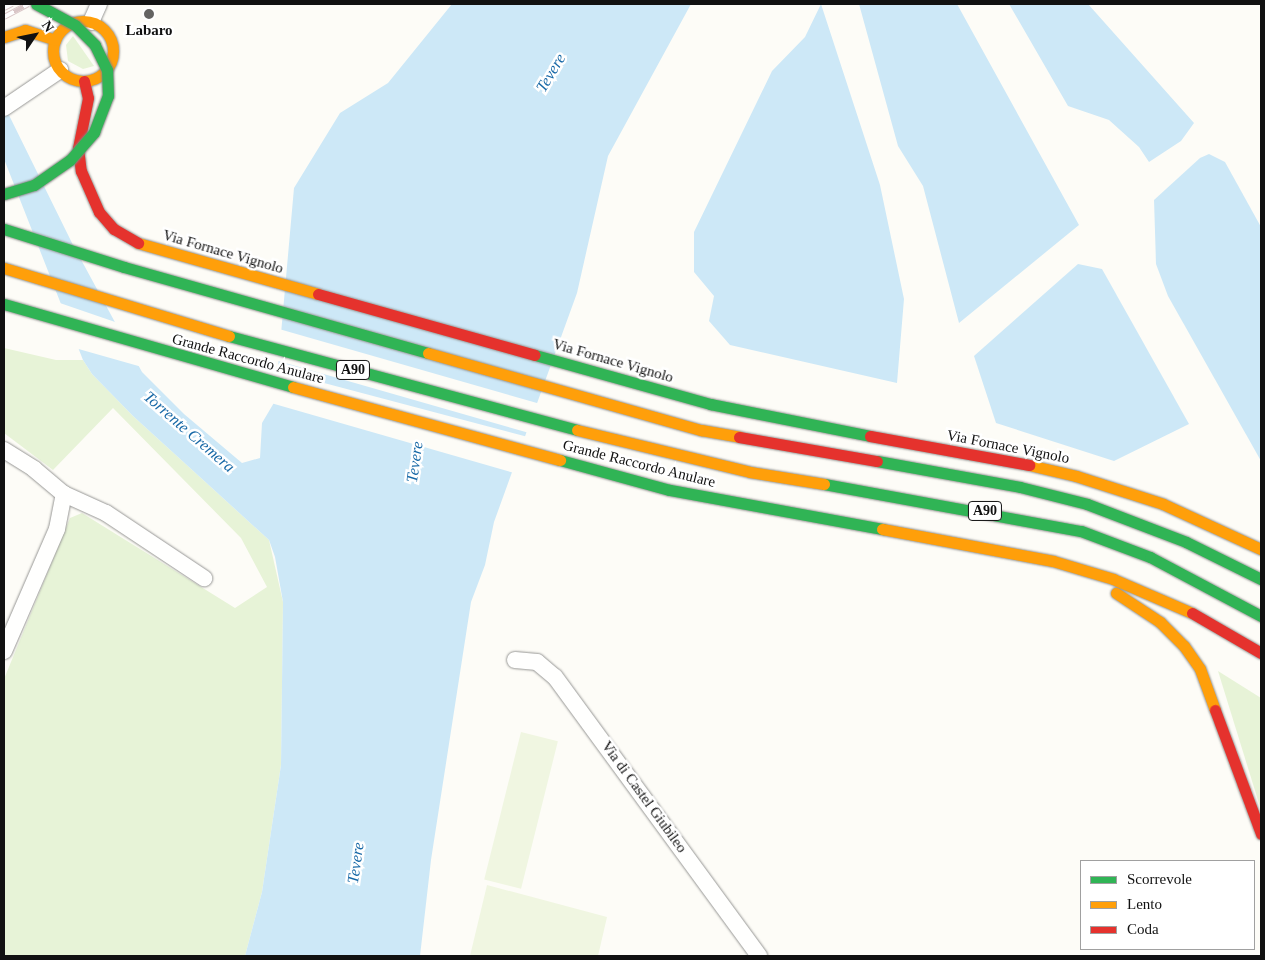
<!DOCTYPE html>
<html>
<head>
<meta charset="utf-8">
<style>
  body { margin:0 }
  #map { position:relative; width:1265px; height:960px; overflow:hidden; background:#fdfcf7; font-family:Georgia,serif }
  div>[style] { position:absolute }
  [style*='--x'] { left:calc(var(--x)*1px); top:calc(var(--y)*1px); width:calc(var(--w)*1px); rotate:calc(var(--a)*1deg) }
  .green>* { inset:0; background:#e7f3d7 }
  .pitch>* { inset:0; background:#f0f6e1; transform-origin:0 0 }
  .water>* { inset:0; background:#cde8f7 }
  .pier>* { inset:0; background:#fdfcf7; transform-origin:0 0 }
  .roads { filter:drop-shadow(0 0 1px #979795) drop-shadow(0 0 1px #979795) }
  .street>* { height:16px; margin:-8px; padding:0 8px; transform-origin:8px; border-radius:8px; background:#fffffe }
  .fast>* { height:11px; margin:-5.5px; padding:0 5.5px; transform-origin:5.5px; border-radius:5.5px; background:#30b455 }
  .slow>* { height:11px; margin:-5.5px; padding:0 5.5px; transform-origin:5.5px; border-radius:5.5px; background:#ff9f0a }
  .slow>.ring { margin:-5.5px; padding:0; box-sizing:content-box; background:none; border:11px solid #ff9f0a; border-radius:50% }
  .jam>* { height:11px; margin:-5.5px; padding:0 5.5px; transform-origin:5.5px; border-radius:5.5px; background:#e5322d }
  .rail>* { height:5.5px; margin-top:-2.75px; transform-origin:0; background:repeating-linear-gradient(90deg,#fff 0 11px,#d9c6c7 0 22px); box-sizing:border-box; border-block:1px solid #d9c6c7 }
  .bridges { filter:drop-shadow(0 0 1px #858482) drop-shadow(0 0 1px #858482) }
  .fast-bridge>* { height:11px; margin:-5.5px; padding:0 5.5px; transform-origin:5.5px; border-radius:5.5px; background:#30b455 }
  .dots>* { width:14px; height:14px; translate:-50% -50%; box-sizing:border-box; border:2px solid #fff; border-radius:50% }
  span { translate:-50% -50%; white-space:nowrap; text-align:center; line-height:1.15; -webkit-text-stroke:5px #fff; paint-order:stroke }
  .shield-label span { padding:1px 4px; background:#fff; border:1px solid; border-radius:4px; -webkit-text-stroke-width:0 }
  .shield-label { font-size:14px; color:#111; font-weight:700 }
  .poi-label { font-size:15px; color:#111; font-weight:700 }
  .street-label { font-size:15px; color:#111 }
  .water-label { font-size:16px; color:#1768a6; font-style:italic }
  .frame { position:absolute; inset:0; border:5px solid #111; pointer-events:none }
  .legend { position:absolute; left:1080px; top:860px; width:175px; height:90px; box-sizing:border-box; background:#fff; border:1px solid #a0a0a0; margin:0; padding:6px 9px; list-style:none; font-size:15px; color:#111 }
  .legend li { display:flex; align-items:center; gap:10px; height:25px }
  .legend b { width:25px; border:1px solid #a0a0a0 }
  .north { position:absolute; left:10px; top:10px; width:50px; height:50px; -webkit-text-stroke:4px #fff; paint-order:stroke; rotate:56deg; font-size:14px; font-weight:700; line-height:20px; text-align:center; color:#111 }
  .north::after { content:''; display:block; margin:auto; width:18px; height:22px; background:#111; clip-path:polygon(50% 0,100% 100%,50% 72%,0 100%) }
</style>
</head>
<body>
<div id="map">
  <div class="green">
    <div style="clip-path:polygon(73px 36px,94px 66px,83px 69px,68px 61px,66px 45px)"></div>
    <div style="clip-path:polygon(4px 348px,56px 360px,83px 360px,92px 374px,133px 416px,269px 540px,283px 602px,281px 765px,262px 892px,245px 956px,4px 956px,4px 679px,70px 518px,82px 513px,235px 608px,267px 587px,241px 538px,113px 408px,53px 470px,4px 433px)"></div>
    <div style="clip-path:polygon(1218px 671px,1261px 698px,1261px 810px)"></div>
  </div>
  <div class="pitch">
    <div style="left:521px;top:732px;width:38px;height:152px;rotate:14deg"></div>
    <div style="clip-path:polygon(487px 885px,607px 917px,598px 956px,470px 956px)"></div>
  </div>
  <div class="water">
    <div style="clip-path:polygon(452px 4px,691px 4px,608px 156px,577px 293px,494px 522px,485px 565px,471px 602px,431px 860px,420px 956px,245px 956px,262px 892px,281px 765px,283px 602px,275px 557px,269px 540px,133px 416px,92px 374px,83px 360px,4px 159px,4px 105px,72px 243px,142px 372px,184px 414px,242px 463px,260px 458px,262px 423px,275px 401px,294px 188px,340px 113px,388px 83px)"></div>
    <div style="clip-path:polygon(821px 4px,880px 185px,904px 299px,897px 383px,730px 345px,709px 321px,714px 296px,694px 272px,694px 232px,772px 71px,805px 37px)"></div>
    <div style="clip-path:polygon(859px 4px,957px 4px,1079px 225px,959px 323px,923px 186px,898px 146px)"></div>
    <div style="clip-path:polygon(1009px 4px,1088px 4px,1194px 123px,1181px 141px,1149px 162px,1139px 147px,1109px 120px,1068px 106px)"></div>
    <div style="clip-path:polygon(1209px 154px,1225px 162px,1261px 227px,1261px 461px,1168px 296px,1156px 264px,1154px 200px,1200px 158px)"></div>
    <div style="clip-path:polygon(1078px 264px,1102px 269px,1189px 424px,1114px 461px,996px 423px,974px 356px)"></div>
  </div>
  <div class="pier">
    <div style="clip-path:polygon(57px 302px,118px 323px,142px 367px,75px 348px)"></div>
    <div style="left:279px;top:329px;width:272px;height:31px;rotate:16deg"></div>
    <div style="clip-path:polygon(275px 370px,528px 437px,514px 473px,271px 403px)"></div>
  </div>
  <div class="roads">
    <div class="street">
      <div style="--x:91;--y:22;--w:20;--a:-66"></div>
      <div style="--x:4;--y:108;--w:68;--a:-34.2"></div>
      <div style="--x:4;--y:450;--w:36;--a:32"></div>
      <div style="--x:34;--y:469;--w:39;--a:40"></div>
      <div style="--x:64;--y:494;--w:46;--a:24.3"></div>
      <div style="--x:106;--y:513;--w:118;--a:33.6"></div>
      <div style="--x:4;--y:651;--w:133;--a:-66.5"></div>
      <div style="--x:57;--y:529;--w:36;--a:-79"></div>
      <div style="--x:515;--y:660;--w:22;--a:5"></div>
      <div style="--x:537;--y:662;--w:23;--a:40"></div>
      <div style="--x:555;--y:677;--w:346;--a:53.8"></div>
    </div>
    <div class="fast">
      <div style="--x:4;--y:229;--w:126;--a:17.6"></div>
      <div style="--x:124;--y:267;--w:316;--a:15.8"></div>
      <div style="--x:4;--y:304;--w:301;--a:16"></div>
      <div style="--x:229;--y:336;--w:360;--a:15.1"></div>
      <div style="--x:535;--y:355;--w:182;--a:15.6"></div>
      <div style="--x:710;--y:404;--w:163;--a:11.3"></div>
      <div style="--x:560;--y:460;--w:114;--a:15.3"></div>
      <div style="--x:670;--y:490;--w:216;--a:10.4"></div>
      <div style="--x:877;--y:461;--w:145;--a:10.3"></div>
      <div style="--x:1020;--y:487;--w:69;--a:14.2"></div>
      <div style="--x:1087;--y:504;--w:106;--a:21"></div>
      <div style="--x:1186;--y:542;--w:84;--a:26.3"></div>
      <div style="--x:824;--y:484;--w:261;--a:10.4"></div>
      <div style="--x:1081;--y:531;--w:74;--a:20.6"></div>
      <div style="--x:1150;--y:557;--w:126;--a:28"></div>
    </div>
    <div class="slow">
      <div class="ring" style="left:53px;top:21px;width:49px;height:49px"></div>
      <div style="--x:4;--y:37;--w:22;--a:-18"></div>
      <div style="--x:25;--y:30;--w:32;--a:18"></div>
      <div style="--x:138;--y:243;--w:187;--a:15.8"></div>
      <div style="--x:4;--y:268;--w:235;--a:16.8"></div>
      <div style="--x:428;--y:353;--w:284;--a:15.8"></div>
      <div style="--x:701;--y:430;--w:39;--a:10"></div>
      <div style="--x:293;--y:387;--w:277;--a:15.3"></div>
      <div style="--x:577;--y:430;--w:178;--a:13.6"></div>
      <div style="--x:750;--y:472;--w:75;--a:9.2"></div>
      <div style="--x:1029;--y:465;--w:48;--a:13.2"></div>
      <div style="--x:1076;--y:476;--w:91;--a:17.8"></div>
      <div style="--x:1163;--y:504;--w:108;--a:24.7"></div>
      <div style="--x:882;--y:529;--w:174;--a:10.6"></div>
      <div style="--x:1053;--y:561;--w:63;--a:16.7"></div>
      <div style="--x:1113;--y:579;--w:86;--a:23.3"></div>
      <div style="--x:1116;--y:593;--w:53;--a:33.4"></div>
      <div style="--x:1160;--y:622;--w:34;--a:45"></div>
      <div style="--x:1184;--y:646;--w:28;--a:55"></div>
      <div style="--x:1200;--y:669;--w:44;--a:69.9"></div>
    </div>
    <div class="jam">
      <div style="--x:84;--y:81;--w:17;--a:77"></div>
      <div style="--x:88;--y:98;--w:51;--a:101.3"></div>
      <div style="--x:78;--y:148;--w:23;--a:83"></div>
      <div style="--x:81;--y:171;--w:45;--a:66.3"></div>
      <div style="--x:99;--y:212;--w:23;--a:49"></div>
      <div style="--x:114;--y:229;--w:28;--a:30"></div>
      <div style="--x:318;--y:294;--w:225;--a:15.7"></div>
      <div style="--x:870;--y:436;--w:162;--a:10.3"></div>
      <div style="--x:739;--y:437;--w:140;--a:9.9"></div>
      <div style="--x:1192;--y:613;--w:80;--a:30.1"></div>
      <div style="--x:1215;--y:710;--w:132;--a:69.6"></div>
    </div>
  </div>
  <div class="rail">
    <div style="--x:4;--y:8;--w:9;--a:-27"></div>
    <div style="--x:4;--y:17;--w:27;--a:-28"></div>
  </div>
  <div class="bridges">
    <div class="fast-bridge">
      <div style="--x:4;--y:194;--w:31;--a:-17"></div>
      <div style="--x:34;--y:185;--w:44;--a:-34.8"></div>
      <div style="--x:70;--y:160;--w:37;--a:-49"></div>
      <div style="--x:94;--y:132;--w:39;--a:-69"></div>
      <div style="--x:108;--y:96;--w:26;--a:-92"></div>
      <div style="--x:107;--y:70;--w:28;--a:-116"></div>
      <div style="--x:95;--y:45;--w:28;--a:-135"></div>
      <div style="--x:75;--y:25;--w:44;--a:-151.7"></div>
    </div>
  </div>
  <div class="dots">
    <div style="left:149px;top:14px;background:#646362"></div>
  </div>
  <div class="shield-label">
    <span style="left:353px;top:370px">A90</span>
    <span style="left:985px;top:511px">A90</span>
  </div>
  <div class="poi-label">
    <span style="left:149px;top:31px">Labaro</span>
  </div>
  <div class="street-label">
    <span style="left:223px;top:252px;rotate:16deg">Via Fornace Vignolo</span>
    <span style="left:248px;top:359px;rotate:15deg">Grande Raccordo Anulare</span>
    <span style="left:613px;top:361px;rotate:16deg">Via Fornace Vignolo</span>
    <span style="left:1008px;top:447px;rotate:11deg">Via Fornace Vignolo</span>
    <span style="left:639px;top:464px;rotate:14deg">Grande Raccordo Anulare</span>
    <span style="left:644px;top:797px;rotate:54deg">Via di Castel Giubileo</span>
  </div>
  <div class="water-label">
    <span style="left:551px;top:73px;rotate:-59deg">Tevere</span>
    <span style="left:189px;top:432px;rotate:41deg">Torrente Cremera</span>
    <span style="left:415px;top:462px;rotate:-82deg">Tevere</span>
    <span style="left:356px;top:863px;rotate:-82deg">Tevere</span>
  </div>
  <div class="frame"></div>
  <ul class="legend">
  <li><b style="height:6px;background:#30b455"></b>Scorrevole</li>
  <li><b style="height:6px;background:#ff9f0a"></b>Lento</li>
  <li><b style="height:6px;background:#e5322d"></b>Coda</li>
  </ul>
  <div class="north">N</div>
</div>
</body>
</html>
